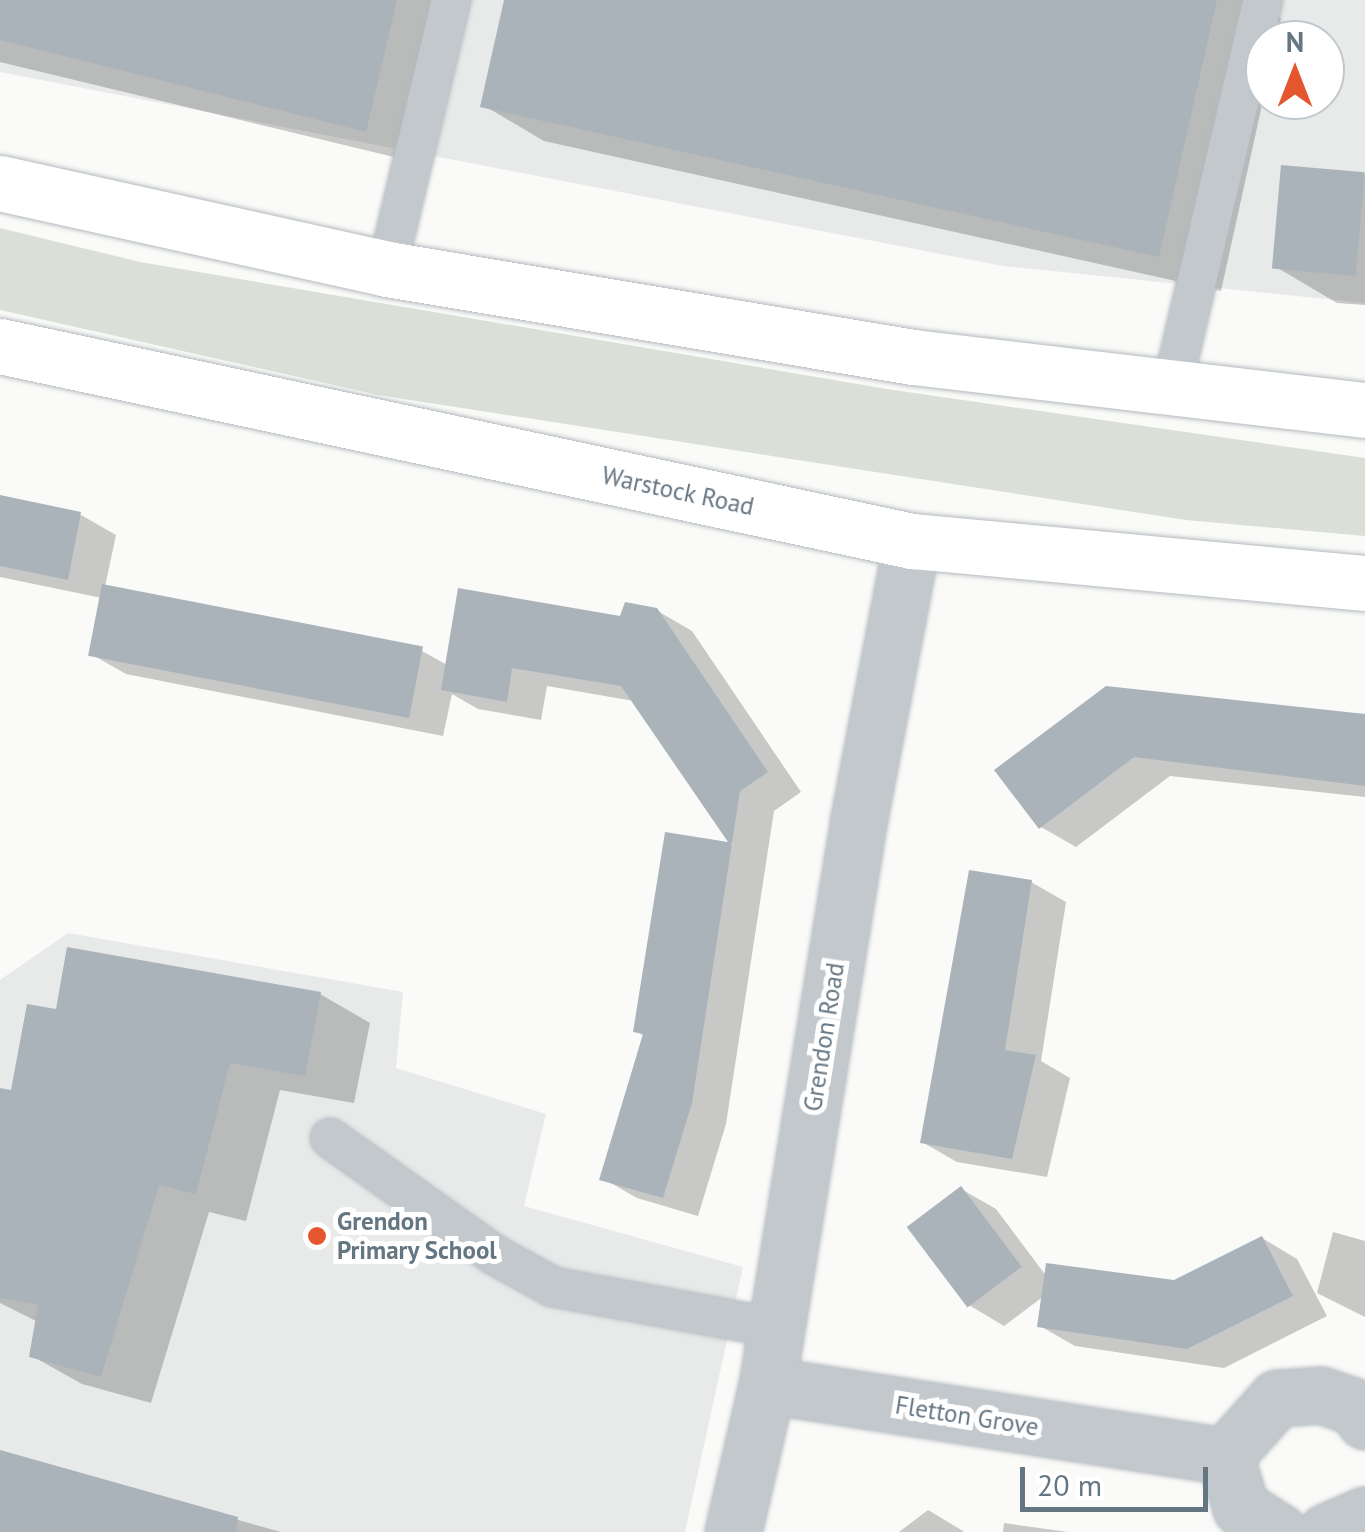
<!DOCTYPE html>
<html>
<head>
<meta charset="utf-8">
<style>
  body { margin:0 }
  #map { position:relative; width:1365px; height:1532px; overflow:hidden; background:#fafaf8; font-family:"PT Sans",sans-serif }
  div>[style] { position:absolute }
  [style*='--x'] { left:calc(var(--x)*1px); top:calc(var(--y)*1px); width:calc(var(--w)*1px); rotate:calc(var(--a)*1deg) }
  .built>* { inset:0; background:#e8e9e9 }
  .green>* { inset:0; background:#dadfd7 }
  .shadow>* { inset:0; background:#0003 }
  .building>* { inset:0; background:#aab3b9; transform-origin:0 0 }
  .roads { filter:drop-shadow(0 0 2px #b3babf) drop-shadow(0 0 2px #b3babf) }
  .lane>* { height:38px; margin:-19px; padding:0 19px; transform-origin:19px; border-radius:19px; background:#c3c8cc }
  .street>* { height:55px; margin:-27.5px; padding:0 27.5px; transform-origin:27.5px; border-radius:27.5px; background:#c3c8cc }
  .secondary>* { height:55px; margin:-27.5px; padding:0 27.5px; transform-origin:27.5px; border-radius:27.5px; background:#fff }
  .dots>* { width:28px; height:28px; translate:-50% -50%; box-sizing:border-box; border:5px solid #fff; border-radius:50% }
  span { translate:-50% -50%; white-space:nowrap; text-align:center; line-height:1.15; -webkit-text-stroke:10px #fff; paint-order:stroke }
  .street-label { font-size:25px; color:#657683 }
  .poi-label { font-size:25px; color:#657683; font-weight:700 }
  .left { translate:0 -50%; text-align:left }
  .north { position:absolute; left:1245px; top:20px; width:100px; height:100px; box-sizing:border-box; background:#fff; border:2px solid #c1c8cd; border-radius:50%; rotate:0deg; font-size:28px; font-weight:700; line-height:40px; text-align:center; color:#657683 }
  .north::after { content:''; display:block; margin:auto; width:35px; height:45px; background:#e4572e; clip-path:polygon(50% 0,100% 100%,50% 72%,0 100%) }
  .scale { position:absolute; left:1020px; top:1467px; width:188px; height:45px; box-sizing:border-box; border:5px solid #657683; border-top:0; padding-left:12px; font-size:30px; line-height:35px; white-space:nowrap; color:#657683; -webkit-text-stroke:8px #fff; paint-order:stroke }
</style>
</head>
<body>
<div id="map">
  <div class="built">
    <div style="clip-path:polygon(evenodd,0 0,1365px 0,1365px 303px,1003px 266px,0 72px,0 0,1265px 40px,1325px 40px,1325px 100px,1265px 100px,1265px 40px)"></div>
    <div style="clip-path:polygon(68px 933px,403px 992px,396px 1068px,546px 1114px,524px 1206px,743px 1267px,685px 1532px,0 1532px,0 980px)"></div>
  </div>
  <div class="green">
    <div style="clip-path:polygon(0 228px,140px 262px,887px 389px,1365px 458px,1365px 536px,1186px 520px,378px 395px,0 310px)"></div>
  </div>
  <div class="shadow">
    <div style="clip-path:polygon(0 0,467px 0,427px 165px,0 62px)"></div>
    <div style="clip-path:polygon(506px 0,1250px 0,1281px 18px,1276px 40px,1265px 40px,1265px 91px,1221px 291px,544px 141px,483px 105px)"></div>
    <div style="clip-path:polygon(1365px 174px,1365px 305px,1337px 303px,1276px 267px)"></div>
    <div style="clip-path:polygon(0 500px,81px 515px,116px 535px,105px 587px,422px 651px,447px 665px,656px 610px,692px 631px,801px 792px,774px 811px,726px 1124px,698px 1216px,637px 1198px,602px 1178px,644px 1036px,636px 1031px,667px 835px,733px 845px,634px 701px,547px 686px,541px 720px,478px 709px,452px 694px,443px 736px,126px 674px,91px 654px,102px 598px,0 577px)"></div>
    <div style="clip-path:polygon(1365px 715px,1365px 797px,1170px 776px,1076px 847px,1041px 827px,998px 770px)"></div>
    <div style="clip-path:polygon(1031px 882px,1066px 902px,1041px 1061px,1070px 1078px,1047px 1177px,957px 1162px,922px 1142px)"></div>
    <div style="clip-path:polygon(320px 994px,370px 1023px,354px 1103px,280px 1090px,246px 1221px,209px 1212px,151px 1403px,82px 1384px,32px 1356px,38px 1322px,0 1303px,0 1091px,13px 1093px,58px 1012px)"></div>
    <div style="clip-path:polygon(961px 1189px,996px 1209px,1047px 1277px,1175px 1283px,1262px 1238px,1297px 1259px,1327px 1316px,1224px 1368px,1075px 1346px,1040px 1326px,1044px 1296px,1004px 1326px,969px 1305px)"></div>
    <div style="clip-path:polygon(1333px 1232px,1365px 1241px,1365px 1317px,1317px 1293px)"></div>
    <div style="clip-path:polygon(0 1453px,281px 1532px,0 1532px)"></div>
    <div style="clip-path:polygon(928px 1510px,963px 1531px,964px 1532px,899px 1532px)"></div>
    <div style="clip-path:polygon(1004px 1523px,1068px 1532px,1003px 1532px)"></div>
  </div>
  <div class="building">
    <div style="clip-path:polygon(0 0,397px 0,366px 132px,0 40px)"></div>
    <div style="clip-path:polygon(504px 0,1217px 0,1159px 257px,480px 107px)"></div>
    <div style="left:1281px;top:165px;width:84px;height:104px;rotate:5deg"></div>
    <div style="clip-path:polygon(0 495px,81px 512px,68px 580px,0 566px)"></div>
    <div style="left:102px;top:584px;width:327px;height:73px;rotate:11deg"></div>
    <div style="clip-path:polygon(458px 588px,620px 616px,625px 602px,657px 608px,768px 772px,740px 791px,692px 1103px,663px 1198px,599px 1180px,643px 1034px,633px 1032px,665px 832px,728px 842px,621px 686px,512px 668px,507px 702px,441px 690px)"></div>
    <div style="clip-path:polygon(1106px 686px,1365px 714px,1365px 786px,1134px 757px,1039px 829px,994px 770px)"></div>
    <div style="clip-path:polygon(969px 870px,1032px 880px,1005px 1050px,1036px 1055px,1012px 1159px,920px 1143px)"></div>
    <div style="clip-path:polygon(67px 947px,321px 992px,305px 1076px,230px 1063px,196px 1194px,159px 1185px,101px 1377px,29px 1357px,38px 1305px,0 1298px,0 1088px,11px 1090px,27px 1004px,56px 1009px)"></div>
    <div style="left:961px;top:1186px;width:101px;height:68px;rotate:53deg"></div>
    <div style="clip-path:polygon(1262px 1236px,1293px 1296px,1187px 1349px,1037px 1327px,1046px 1263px,1174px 1280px)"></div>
    <div style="clip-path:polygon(0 1450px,238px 1517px,236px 1532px,0 1532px)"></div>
  </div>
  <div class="roads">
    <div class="lane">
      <div style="--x:387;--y:269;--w:277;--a:-76.6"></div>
      <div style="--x:1172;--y:387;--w:398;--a:-76.8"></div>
      <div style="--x:330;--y:1138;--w:200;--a:35.4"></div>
      <div style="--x:493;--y:1254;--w:68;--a:28.8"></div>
      <div style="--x:553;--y:1287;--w:228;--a:10.4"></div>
    </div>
    <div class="street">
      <div style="--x:767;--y:1385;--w:463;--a:8.8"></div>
      <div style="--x:1225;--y:1456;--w:78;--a:-48.1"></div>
      <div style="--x:1277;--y:1398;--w:44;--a:-3.9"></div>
      <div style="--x:1321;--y:1395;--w:36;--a:19"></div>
      <div style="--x:1355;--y:1407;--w:17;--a:54"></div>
      <div style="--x:1225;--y:1456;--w:54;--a:72.9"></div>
      <div style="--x:1241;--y:1508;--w:45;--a:32.3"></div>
      <div style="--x:733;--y:1532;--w:151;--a:-77"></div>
      <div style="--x:767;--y:1385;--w:574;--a:-80.78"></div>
      <div style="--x:859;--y:818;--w:282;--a:-79.2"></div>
      <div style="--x:1326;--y:1532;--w:43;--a:-23.6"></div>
    </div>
    <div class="secondary">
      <div style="--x:0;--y:183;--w:396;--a:12.5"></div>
      <div style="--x:387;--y:269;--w:533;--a:9.5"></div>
      <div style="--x:913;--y:357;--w:455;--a:6.7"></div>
      <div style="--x:0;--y:346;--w:933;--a:12.07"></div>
      <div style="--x:912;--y:541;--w:455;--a:5.3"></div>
    </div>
  </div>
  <div class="dots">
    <div style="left:317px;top:1236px;background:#e4572e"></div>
  </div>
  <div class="street-label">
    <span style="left:678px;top:491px;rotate:12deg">Warstock Road</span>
    <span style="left:824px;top:1037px;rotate:-81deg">Grendon Road</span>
    <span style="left:967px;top:1416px;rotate:9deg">Fletton Grove</span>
  </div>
  <div class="poi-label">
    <span class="left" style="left:337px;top:1236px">Grendon<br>Primary School</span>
  </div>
  <div class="north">N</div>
  <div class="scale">20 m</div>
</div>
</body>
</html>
